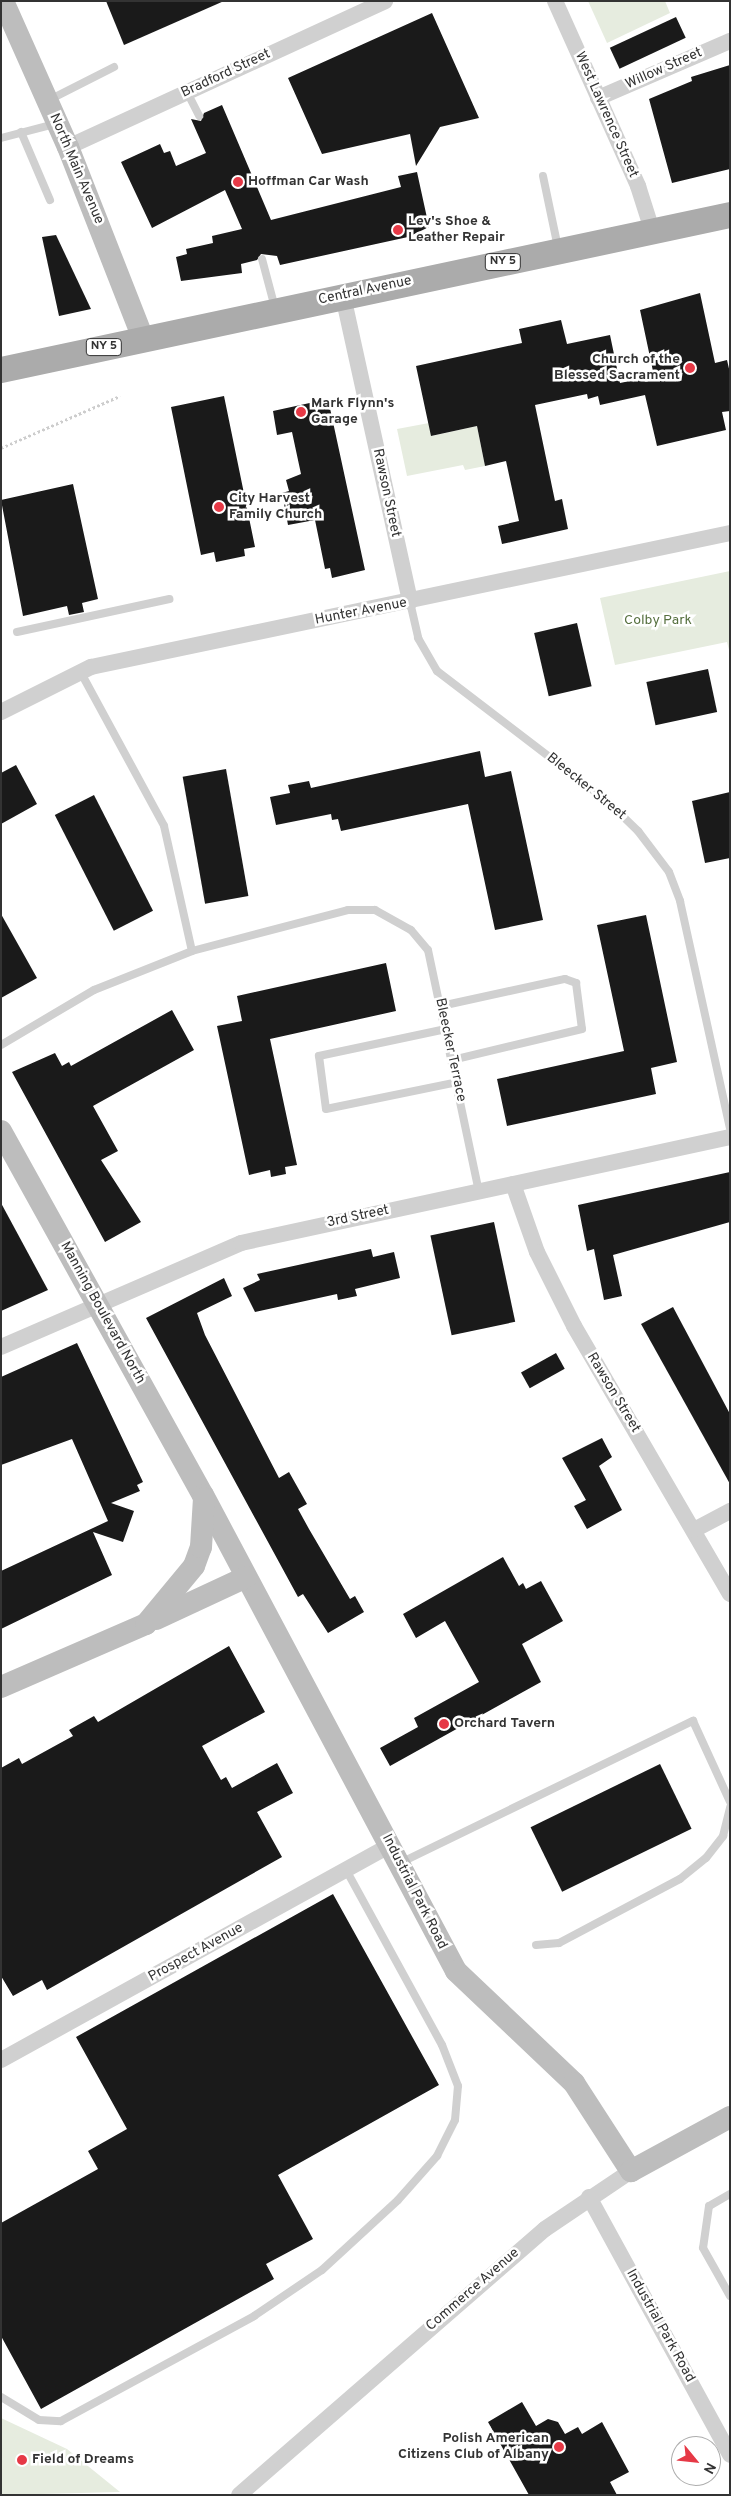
<!DOCTYPE html>
<html>
<head>
<meta charset="utf-8">
<style>
  body { margin:0 }
  #map { position:relative; width:731px; height:2496px; overflow:hidden; background:#fff; font-family:Overpass,sans-serif }
  div>[style] { position:absolute }
  [style*='--x'] { left:calc(var(--x)*1px); top:calc(var(--y)*1px); width:calc(var(--w)*1px); rotate:calc(var(--a)*1deg) }
  .green>* { inset:0; background:#e6ecdf }
  .building>* { inset:0; background:#1a1a1a; transform-origin:0 0 }
  .path>* { height:3px; margin-top:-1.5px; transform-origin:0; background:repeating-linear-gradient(90deg,#cdcdcd 0 2.5px,transparent 0 5px) }
  .lane>* { height:8px; margin:-4px; padding:0 4px; transform-origin:4px; border-radius:4px; background:#d0d0d0 }
  .street>* { height:16px; margin:-8px; padding:0 8px; transform-origin:8px; border-radius:8px; background:#d0d0d0 }
  .secondary>* { height:22px; margin:-11px; padding:0 11px; transform-origin:11px; border-radius:11px; background:#bdbdbd }
  .primary>* { height:26px; margin:-13px; padding:0 13px; transform-origin:13px; border-radius:13px; background:#ababab }
  .dots>* { width:14px; height:14px; translate:-50% -50%; box-sizing:border-box; border:2px solid #fff; border-radius:50% }
  span { translate:-50% -50%; white-space:nowrap; text-align:center; line-height:1.15; -webkit-text-stroke:5px #fff; paint-order:stroke }
  .shield-label span { padding:1px 4px; background:#fff; border:1px solid; border-radius:4px; -webkit-text-stroke-width:0 }
  .shield-label { font-size:12px; color:#333; font-weight:700 }
  .street-label { font-size:14px; color:#333 }
  .poi-label { font-size:14px; color:#333; font-weight:700 }
  .left { translate:0 -50%; text-align:left }
  .right { translate:-100% -50%; text-align:right }
  .park-label { font-size:14px; color:#56703f }
  .frame { position:absolute; inset:0; border:2px solid #333; pointer-events:none }
  .north { position:absolute; left:671px; top:2436px; width:50px; height:50px; box-sizing:border-box; background:#fff; border:1px solid #adadad; border-radius:50%; rotate:118deg; font-size:14px; font-weight:700; line-height:20px; text-align:center; color:#333 }
  .north::after { content:''; display:block; margin:auto; width:18px; height:22px; background:#e63946; clip-path:polygon(50% 0,100% 100%,50% 72%,0 100%) }
</style>
</head>
<body>
<div id="map">
  <div class="green">
    <div style="clip-path:polygon(588px 1px,665px 1px,670px 13px,607px 43px)"></div>
    <div style="clip-path:polygon(429px 423px,432px 436px,477px 426px,485px 466px,465px 470px,463px 465px,407px 476px,397px 429px)"></div>
    <div style="clip-path:polygon(730px 571px,730px 654px,727px 642px,615px 665px,600px 598px)"></div>
    <div style="clip-path:polygon(1px 2418px,67px 2449px,120px 2492px,1px 2495px)"></div>
  </div>
  <div class="building">
    <div style="clip-path:polygon(106px 1px,224px 1px,124px 45px)"></div>
    <div style="clip-path:polygon(432px 13px,479px 118px,440px 127px,416px 166px,410px 134px,322px 154px,288px 78px)"></div>
    <div style="left:676px;top:17px;width:23px;height:73px;rotate:65deg"></div>
    <div style="clip-path:polygon(730px 65px,730px 169px,672px 183px,649px 99px,692px 81px,691px 77px)"></div>
    <div style="clip-path:polygon(222px 105px,271px 220px,401px 187px,398px 176px,417px 172px,429px 227px,408px 237px,280px 265px,277px 256px,261px 254px,257px 260px,241px 264px,242px 273px,181px 281px,176px 257px,187px 254px,186px 249px,213px 243px,212px 236px,242px 229px,225px 190px,152px 228px,121px 162px,160px 144px,164px 153px,170px 151px,176px 166px,206px 153px,191px 119px,201px 121px,204px 113px)"></div>
    <div style="clip-path:polygon(56px 235px,91px 309px,59px 316px,42px 237px)"></div>
    <div style="clip-path:polygon(700px 293px,715px 363px,727px 360px,730px 373px,730px 411px,722px 412px,726px 430px,657px 446px,645px 395px,600px 405px,598px 396px,588px 399px,587px 394px,535px 405px,555px 501px,562px 499px,568px 529px,502px 544px,498px 526px,519px 521px,506px 461px,485px 466px,477px 426px,431px 436px,416px 366px,522px 343px,519px 329px,561px 320px,567px 344px,610px 335px,620px 383px,654px 376px,640px 310px)"></div>
    <div style="clip-path:polygon(224px 396px,255px 547px,244px 549px,245px 556px,216px 562px,214px 552px,201px 555px,171px 407px)"></div>
    <div style="clip-path:polygon(328px 399px,365px 570px,332px 578px,330px 568px,325px 569px,315px 520px,288px 525px,282px 493px,289px 491px,286px 480px,301px 474px,292px 432px,277px 435px,273px 411px)"></div>
    <div style="clip-path:polygon(73px 484px,98px 599px,82px 603px,84px 612px,69px 615px,67px 606px,23px 616px,1px 500px)"></div>
    <div style="left:577px;top:623px;width:65px;height:44px;rotate:77deg"></div>
    <div style="left:708px;top:669px;width:44px;height:63px;rotate:78deg"></div>
    <div style="clip-path:polygon(480px 751px,485px 777px,511px 771px,543px 920px,495px 930px,468px 804px,341px 831px,338px 819px,332px 820px,331px 814px,276px 825px,270px 797px,290px 793px,288px 785px,309px 781px,311px 788px)"></div>
    <div style="clip-path:polygon(16px 765px,37px 804px,1px 824px,1px 773px)"></div>
    <div style="left:226px;top:769px;width:129px;height:44px;rotate:80deg"></div>
    <div style="clip-path:polygon(730px 792px,730px 858px,705px 863px,692px 801px)"></div>
    <div style="left:94px;top:795px;width:130px;height:44px;rotate:63deg"></div>
    <div style="clip-path:polygon(1px 914px,37px 978px,1px 998px)"></div>
    <div style="clip-path:polygon(646px 915px,677px 1062px,651px 1068px,656px 1094px,507px 1126px,497px 1079px,624px 1051px,597px 925px)"></div>
    <div style="clip-path:polygon(386px 963px,396px 1011px,270px 1039px,297px 1165px,285px 1167px,286px 1174px,271px 1177px,270px 1170px,249px 1175px,217px 1026px,242px 1021px,237px 996px)"></div>
    <div style="clip-path:polygon(172px 1010px,194px 1050px,93px 1106px,118px 1151px,101px 1160px,141px 1222px,105px 1242px,12px 1072px,55px 1053px,62px 1066px,69px 1062px,71px 1066px)"></div>
    <div style="clip-path:polygon(730px 1172px,730px 1222px,613px 1255px,622px 1296px,604px 1300px,594px 1249px,587px 1251px,578px 1205px)"></div>
    <div style="clip-path:polygon(1px 1203px,48px 1290px,1px 1311px)"></div>
    <div style="left:494px;top:1222px;width:102px;height:65px;rotate:78deg"></div>
    <div style="clip-path:polygon(371px 1249px,373px 1257px,394px 1252px,400px 1278px,355px 1289px,357px 1296px,338px 1300px,337px 1294px,255px 1312px,243px 1288px,260px 1280px,257px 1274px)"></div>
    <div style="clip-path:polygon(224px 1278px,232px 1296px,197px 1313px,205px 1335px,279px 1478px,289px 1472px,307px 1504px,298px 1509px,309px 1529px,350px 1599px,355px 1596px,364px 1612px,328px 1633px,303px 1594px,298px 1597px,146px 1318px)"></div>
    <div style="clip-path:polygon(673px 1307px,730px 1414px,730px 1484px,641px 1324px)"></div>
    <div style="clip-path:polygon(77px 1343px,143px 1482px,137px 1485px,140px 1491px,111px 1503px,134px 1511px,123px 1542px,93px 1532px,112px 1575px,1px 1629px,1px 1571px,108px 1521px,72px 1439px,1px 1465px,1px 1377px)"></div>
    <div style="left:556px;top:1353px;width:18px;height:40px;rotate:61deg"></div>
    <div style="clip-path:polygon(602px 1438px,612px 1457px,599px 1466px,622px 1510px,587px 1529px,574px 1506px,586px 1500px,562px 1458px)"></div>
    <div style="clip-path:polygon(503px 1557px,519px 1586px,523px 1583px,526px 1589px,541px 1581px,563px 1621px,522px 1644px,541px 1682px,390px 1766px,380px 1748px,418px 1727px,414px 1718px,479px 1682px,445px 1621px,416px 1638px,403px 1614px)"></div>
    <div style="clip-path:polygon(229px 1646px,265px 1712px,202px 1746px,221px 1780px,226px 1777px,232px 1788px,277px 1763px,293px 1793px,257px 1812px,282px 1857px,47px 1990px,42px 1980px,13px 1996px,1px 1976px,1px 1768px,19px 1758px,22px 1764px,73px 1736px,69px 1730px,94px 1716px,98px 1722px)"></div>
    <div style="left:660px;top:1764px;width:72px;height:144px;rotate:64deg"></div>
    <div style="clip-path:polygon(333px 1894px,439px 2085px,278px 2175px,313px 2239px,266px 2264px,274px 2279px,41px 2409px,1px 2336px,1px 2223px,98px 2169px,88px 2151px,127px 2129px,76px 2037px)"></div>
    <div style="clip-path:polygon(522px 2402px,536px 2426px,548px 2419px,558px 2422px,565px 2434px,578px 2427px,582px 2434px,602px 2422px,629px 2472px,610px 2482px,617px 2495px,529px 2495px,488px 2422px)"></div>
  </div>
  <div class="path">
    <div style="--x:1;--y:448;--w:130;--a:-23.6"></div>
  </div>
  <div class="lane">
    <div style="--x:187;--y:92;--w:27;--a:63"></div>
    <div style="--x:49;--y:100;--w:73;--a:-26.9"></div>
    <div style="--x:21;--y:132;--w:74;--a:66.9"></div>
    <div style="--x:1;--y:138;--w:56;--a:-14.5"></div>
    <div style="--x:543;--y:176;--w:74;--a:78.2"></div>
    <div style="--x:262;--y:259;--w:51;--a:75.1"></div>
    <div style="--x:410;--y:602;--w:37;--a:77"></div>
    <div style="--x:418;--y:638;--w:38;--a:60"></div>
    <div style="--x:437;--y:671;--w:213;--a:37.4"></div>
    <div style="--x:606;--y:800;--w:45;--a:44.1"></div>
    <div style="--x:638;--y:831;--w:51;--a:52.9"></div>
    <div style="--x:669;--y:872;--w:31;--a:69"></div>
    <div style="--x:680;--y:901;--w:232;--a:77.6"></div>
    <div style="--x:17;--y:632;--w:156;--a:-12.2"></div>
    <div style="--x:80;--y:671;--w:176;--a:61.5"></div>
    <div style="--x:164;--y:826;--w:128;--a:77.4"></div>
    <div style="--x:441;--y:1006;--w:127;--a:-12.3"></div>
    <div style="--x:565;--y:979;--w:12;--a:20"></div>
    <div style="--x:576;--y:983;--w:46;--a:82.6"></div>
    <div style="--x:582;--y:1029;--w:134;--a:166.6"></div>
    <div style="--x:446;--y:1029;--w:130;--a:168"></div>
    <div style="--x:319;--y:1056;--w:53;--a:82.5"></div>
    <div style="--x:326;--y:1109;--w:134;--a:-11.6"></div>
    <div style="--x:1;--y:1045;--w:108;--a:-30.6"></div>
    <div style="--x:94;--y:990;--w:105;--a:-21.7"></div>
    <div style="--x:192;--y:951;--w:161;--a:-14.7"></div>
    <div style="--x:348;--y:910;--w:27;--a:0"></div>
    <div style="--x:375;--y:910;--w:41;--a:29.1"></div>
    <div style="--x:411;--y:930;--w:26;--a:50"></div>
    <div style="--x:428;--y:950;--w:246;--a:78.1"></div>
    <div style="--x:400;--y:1863;--w:326;--a:-25.9"></div>
    <div style="--x:693;--y:1721;--w:89;--a:65.4"></div>
    <div style="--x:536;--y:1945;--w:23;--a:-5"></div>
    <div style="--x:559;--y:1943;--w:137;--a:-27.9"></div>
    <div style="--x:680;--y:1879;--w:33;--a:-39"></div>
    <div style="--x:706;--y:1858;--w:28;--a:-52"></div>
    <div style="--x:723;--y:1836;--w:30;--a:-76"></div>
    <div style="--x:730;--y:2194;--w:24;--a:150"></div>
    <div style="--x:709;--y:2206;--w:42;--a:98.1"></div>
    <div style="--x:703;--y:2248;--w:55;--a:60.6"></div>
    <div style="--x:1;--y:2397;--w:44;--a:31.2"></div>
    <div style="--x:39;--y:2420;--w:22;--a:3"></div>
    <div style="--x:61;--y:2421;--w:220;--a:-28.5"></div>
    <div style="--x:254;--y:2316;--w:82;--a:-34.1"></div>
    <div style="--x:322;--y:2270;--w:103;--a:-42.6"></div>
    <div style="--x:398;--y:2200;--w:59;--a:-48.4"></div>
    <div style="--x:437;--y:2156;--w:40;--a:-63.4"></div>
    <div style="--x:455;--y:2120;--w:34;--a:-85"></div>
    <div style="--x:458;--y:2086;--w:44;--a:-111.3"></div>
    <div style="--x:442;--y:2045;--w:200;--a:-118.7"></div>
  </div>
  <div class="street">
    <div style="--x:555;--y:1;--w:203;--a:65.8"></div>
    <div style="--x:638;--y:186;--w:46;--a:72.3"></div>
    <div style="--x:598;--y:98;--w:144;--a:-23.4"></div>
    <div style="--x:68;--y:147;--w:349;--a:-24.7"></div>
    <div style="--x:343;--y:296;--w:313;--a:77.6"></div>
    <div style="--x:1;--y:712;--w:101;--a:-26.6"></div>
    <div style="--x:91;--y:667;--w:653;--a:-11.84"></div>
    <div style="--x:513;--y:1184;--w:72;--a:70.6"></div>
    <div style="--x:537;--y:1252;--w:83;--a:63.4"></div>
    <div style="--x:574;--y:1326;--w:310;--a:59.8"></div>
    <div style="--x:1;--y:1347;--w:262;--a:-23.4"></div>
    <div style="--x:241;--y:1243;--w:500;--a:-12.23"></div>
    <div style="--x:694;--y:1530;--w:41;--a:-27.8"></div>
    <div style="--x:1;--y:2060;--w:445;--a:-28.9"></div>
    <div style="--x:589;--y:2197;--w:294;--a:61.3"></div>
    <div style="--x:239;--y:2495;--w:405;--a:-41"></div>
    <div style="--x:545;--y:2229;--w:104;--a:-34"></div>
  </div>
  <div class="secondary">
    <div style="--x:3;--y:1;--w:160;--a:66"></div>
    <div style="--x:68;--y:147;--w:205;--a:68.6"></div>
    <div style="--x:1;--y:1131;--w:416;--a:61"></div>
    <div style="--x:203;--y:1495;--w:539;--a:62.01"></div>
    <div style="--x:456;--y:1971;--w:163;--a:43.5"></div>
    <div style="--x:574;--y:2083;--w:105;--a:57.1"></div>
    <div style="--x:631;--y:2171;--w:113;--a:-28.6"></div>
    <div style="--x:156;--y:1619;--w:99;--a:-25"></div>
    <div style="--x:1;--y:1687;--w:158;--a:-23.5"></div>
    <div style="--x:146;--y:1624;--w:75;--a:-50.4"></div>
    <div style="--x:194;--y:1566;--w:20;--a:-70"></div>
    <div style="--x:201;--y:1547;--w:49;--a:-86.5"></div>
  </div>
  <div class="primary">
    <div style="--x:1;--y:370;--w:745;--a:-12"></div>
  </div>
  <div class="dots">
    <div style="left:238px;top:182px;background:#e63946"></div>
    <div style="left:398px;top:230px;background:#e63946"></div>
    <div style="left:690px;top:368px;background:#e63946"></div>
    <div style="left:301px;top:412px;background:#e63946"></div>
    <div style="left:219px;top:507px;background:#e63946"></div>
    <div style="left:444px;top:1724px;background:#e63946"></div>
    <div style="left:559px;top:2447px;background:#e63946"></div>
    <div style="left:22px;top:2460px;background:#e63946"></div>
  </div>
  <div class="shield-label">
    <span style="left:503px;top:262px">NY 5</span>
    <span style="left:104px;top:347px">NY 5</span>
  </div>
  <div class="street-label">
    <span style="left:664px;top:69px;rotate:-24deg">Willow Street</span>
    <span style="left:226px;top:74px;rotate:-25deg">Bradford Street</span>
    <span style="left:606px;top:115px;rotate:66deg">West Lawrence Street</span>
    <span style="left:76px;top:169px;rotate:67deg">North Main Avenue</span>
    <span style="left:365px;top:291px;rotate:-12deg">Central Avenue</span>
    <span style="left:386px;top:493px;rotate:78deg">Rawson Street</span>
    <span style="left:361px;top:612px;rotate:-11deg">Hunter Avenue</span>
    <span style="left:586px;top:787px;rotate:39deg">Bleecker Street</span>
    <span style="left:450px;top:1050px;rotate:78deg">Bleecker Terrace</span>
    <span style="left:358px;top:1217px;rotate:-12deg">3rd Street</span>
    <span style="left:102px;top:1313px;rotate:61deg">Manning Boulevard North</span>
    <span style="left:613px;top:1393px;rotate:59deg">Rawson Street</span>
    <span style="left:414px;top:1892px;rotate:63deg">Industrial Park Road</span>
    <span style="left:196px;top:1953px;rotate:-29deg">Prospect Avenue</span>
    <span style="left:473px;top:2290px;rotate:-41deg">Commerce Avenue</span>
    <span style="left:660px;top:2326px;rotate:61deg">Industrial Park Road</span>
  </div>
  <div class="poi-label">
    <span class="left" style="left:248px;top:182px">Hoffman Car Wash</span>
    <span class="left" style="left:408px;top:230px">Lev's Shoe &amp;<br>Leather Repair</span>
    <span class="right" style="left:680px;top:368px">Church of the<br>Blessed Sacrament</span>
    <span class="left" style="left:311px;top:412px">Mark Flynn's<br>Garage</span>
    <span class="left" style="left:229px;top:507px">City Harvest<br>Family Church</span>
    <span class="left" style="left:454px;top:1724px">Orchard Tavern</span>
    <span class="right" style="left:549px;top:2447px">Polish American<br>Citizens Club of Albany</span>
    <span class="left" style="left:32px;top:2460px">Field of Dreams</span>
  </div>
  <div class="park-label">
    <span style="left:658px;top:621px">Colby Park</span>
  </div>
  <div class="frame"></div>
  <div class="north">N</div>
</div>
</body>
</html>
